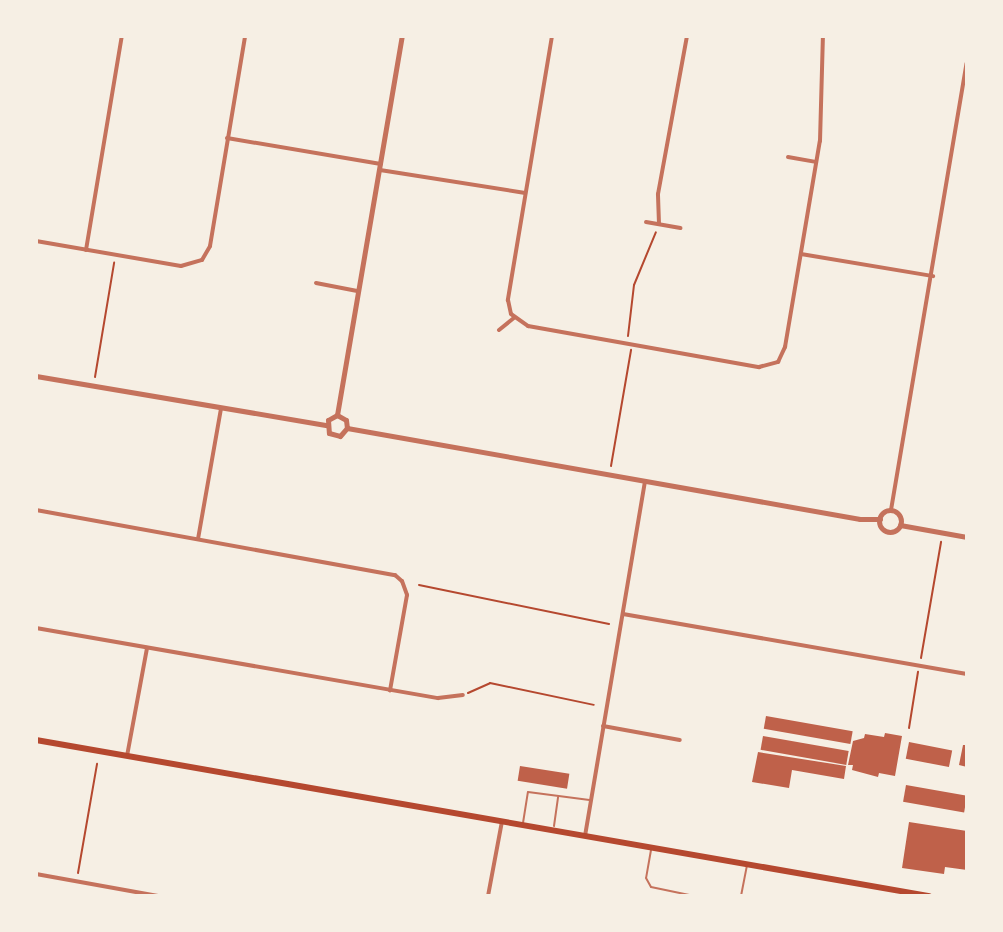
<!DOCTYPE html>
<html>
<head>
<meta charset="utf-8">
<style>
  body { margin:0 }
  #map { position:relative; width:1003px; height:932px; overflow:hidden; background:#f6efe4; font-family:Lato,sans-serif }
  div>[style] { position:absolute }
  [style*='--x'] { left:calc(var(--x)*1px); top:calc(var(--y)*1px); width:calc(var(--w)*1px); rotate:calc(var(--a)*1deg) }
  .building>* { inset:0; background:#bf614a; transform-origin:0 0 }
  .path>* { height:2px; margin:-1px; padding:0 1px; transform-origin:1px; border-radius:1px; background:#b5482f }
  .service>* { height:2px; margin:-1px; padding:0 1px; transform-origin:1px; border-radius:1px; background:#c5725c }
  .minor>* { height:4px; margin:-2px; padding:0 2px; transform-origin:2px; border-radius:2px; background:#c5725c }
  .tertiary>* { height:5px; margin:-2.5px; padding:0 2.5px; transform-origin:2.5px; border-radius:2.5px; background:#c5725c }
  .tertiary>.ring { margin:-2.5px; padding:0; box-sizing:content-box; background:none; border:5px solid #c5725c; border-radius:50% }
  .secondary>* { height:6px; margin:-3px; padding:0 3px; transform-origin:3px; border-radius:3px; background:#b5482f }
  span { translate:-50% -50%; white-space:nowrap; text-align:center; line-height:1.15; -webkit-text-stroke:7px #f6efe4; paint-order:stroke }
  .frame { position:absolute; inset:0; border:38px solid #f6efe4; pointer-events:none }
</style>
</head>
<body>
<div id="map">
  <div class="building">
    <div style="left:766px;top:716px;width:88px;height:13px;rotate:10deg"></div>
    <div style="clip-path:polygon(885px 733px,902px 736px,895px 776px,879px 773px,878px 777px,852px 770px,853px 765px,848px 765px,853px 741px,864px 738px,865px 734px,884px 737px)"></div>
    <div style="left:763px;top:736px;width:87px;height:14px;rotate:10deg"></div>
    <div style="left:909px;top:742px;width:44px;height:17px;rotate:11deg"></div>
    <div style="clip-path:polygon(963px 745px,967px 745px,967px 767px,959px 765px)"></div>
    <div style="clip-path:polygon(758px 752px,846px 766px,844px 779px,792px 770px,789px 788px,752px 782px)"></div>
    <div style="left:520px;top:766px;width:50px;height:15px;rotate:9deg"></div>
    <div style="left:906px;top:785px;width:62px;height:17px;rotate:10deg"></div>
    <div style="clip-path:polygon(909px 822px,967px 831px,967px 870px,945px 867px,944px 874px,902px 868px)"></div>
  </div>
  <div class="path">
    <div style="--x:628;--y:336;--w:51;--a:-83.3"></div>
    <div style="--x:634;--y:285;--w:57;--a:-67.5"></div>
    <div style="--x:95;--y:377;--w:116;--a:-80.5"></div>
    <div style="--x:611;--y:466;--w:118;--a:-80.2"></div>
    <div style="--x:419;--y:585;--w:194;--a:11.6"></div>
    <div style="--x:921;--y:658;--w:118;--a:-80.2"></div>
    <div style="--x:468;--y:693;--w:24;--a:-24"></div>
    <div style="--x:490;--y:683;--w:106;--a:11.9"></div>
    <div style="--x:909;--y:728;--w:57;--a:-80.9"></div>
    <div style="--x:78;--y:873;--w:111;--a:-80.1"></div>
  </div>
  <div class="service">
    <div style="--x:523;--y:823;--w:31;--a:-81"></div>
    <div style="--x:528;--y:792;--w:62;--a:7.5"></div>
    <div style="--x:554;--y:826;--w:29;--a:-82"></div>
    <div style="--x:651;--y:850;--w:28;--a:100"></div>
    <div style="--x:646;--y:878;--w:10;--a:61"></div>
    <div style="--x:651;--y:887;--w:44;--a:11.8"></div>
    <div style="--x:741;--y:896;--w:32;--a:-79"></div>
  </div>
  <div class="minor">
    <div style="--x:552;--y:36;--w:268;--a:99.5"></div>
    <div style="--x:508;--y:300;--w:14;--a:78"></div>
    <div style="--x:511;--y:314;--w:21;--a:35"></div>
    <div style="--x:528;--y:326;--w:235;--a:10.1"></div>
    <div style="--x:759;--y:367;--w:20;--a:-15"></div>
    <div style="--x:778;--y:362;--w:17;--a:-65"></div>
    <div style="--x:785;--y:347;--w:209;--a:-80.4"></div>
    <div style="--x:820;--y:141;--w:105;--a:-88.4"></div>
    <div style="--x:227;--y:138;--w:156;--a:9.6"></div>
    <div style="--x:788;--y:157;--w:28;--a:10"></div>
    <div style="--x:380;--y:170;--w:147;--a:9"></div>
    <div style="--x:646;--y:222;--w:35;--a:10"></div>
    <div style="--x:659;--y:224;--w:30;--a:-92"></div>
    <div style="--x:658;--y:194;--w:161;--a:-79.6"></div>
    <div style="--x:36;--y:241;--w:147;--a:9.8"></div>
    <div style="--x:181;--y:266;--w:22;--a:-16"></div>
    <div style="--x:202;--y:260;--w:16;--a:-60"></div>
    <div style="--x:210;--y:246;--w:213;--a:-80.5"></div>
    <div style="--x:86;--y:250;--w:217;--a:-80.5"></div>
    <div style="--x:801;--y:254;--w:134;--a:9.5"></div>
    <div style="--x:316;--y:283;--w:42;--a:11"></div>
    <div style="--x:499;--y:330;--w:19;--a:-39"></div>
    <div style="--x:36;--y:510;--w:365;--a:10.3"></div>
    <div style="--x:395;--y:575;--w:9;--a:41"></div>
    <div style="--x:402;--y:581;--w:15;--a:70"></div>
    <div style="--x:407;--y:595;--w:97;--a:100.1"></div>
    <div style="--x:891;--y:510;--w:453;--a:-80.4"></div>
    <div style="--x:198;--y:539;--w:132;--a:-80"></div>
    <div style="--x:623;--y:614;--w:349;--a:9.9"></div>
    <div style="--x:36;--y:628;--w:408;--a:9.9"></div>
    <div style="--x:438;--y:698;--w:25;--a:-7"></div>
    <div style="--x:603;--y:726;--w:78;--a:10.3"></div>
    <div style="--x:127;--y:756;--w:110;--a:-79.5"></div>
    <div style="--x:585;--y:836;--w:360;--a:-80.4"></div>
    <div style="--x:36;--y:874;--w:124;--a:10.2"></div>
    <div style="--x:488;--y:896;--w:76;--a:-79.4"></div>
  </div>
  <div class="tertiary">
    <div style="--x:36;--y:376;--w:295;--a:9.6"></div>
    <div style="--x:337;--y:415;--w:385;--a:-80.3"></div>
    <div style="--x:337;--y:415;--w:10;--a:151"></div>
    <div style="--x:328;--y:420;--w:13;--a:86"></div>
    <div style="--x:329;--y:433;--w:11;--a:15"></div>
    <div style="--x:340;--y:436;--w:11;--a:-49"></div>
    <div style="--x:337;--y:415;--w:10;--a:29"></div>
    <div style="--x:346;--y:420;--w:8;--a:83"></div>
    <div style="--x:347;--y:428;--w:521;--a:10.06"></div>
    <div style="--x:860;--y:519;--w:20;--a:0"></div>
    <div class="ring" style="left:879px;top:510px;width:17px;height:17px"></div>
    <div style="--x:900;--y:525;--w:68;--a:10.2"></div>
  </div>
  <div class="secondary">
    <div style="--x:36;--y:740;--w:907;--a:9.91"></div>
  </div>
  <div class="frame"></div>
</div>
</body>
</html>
